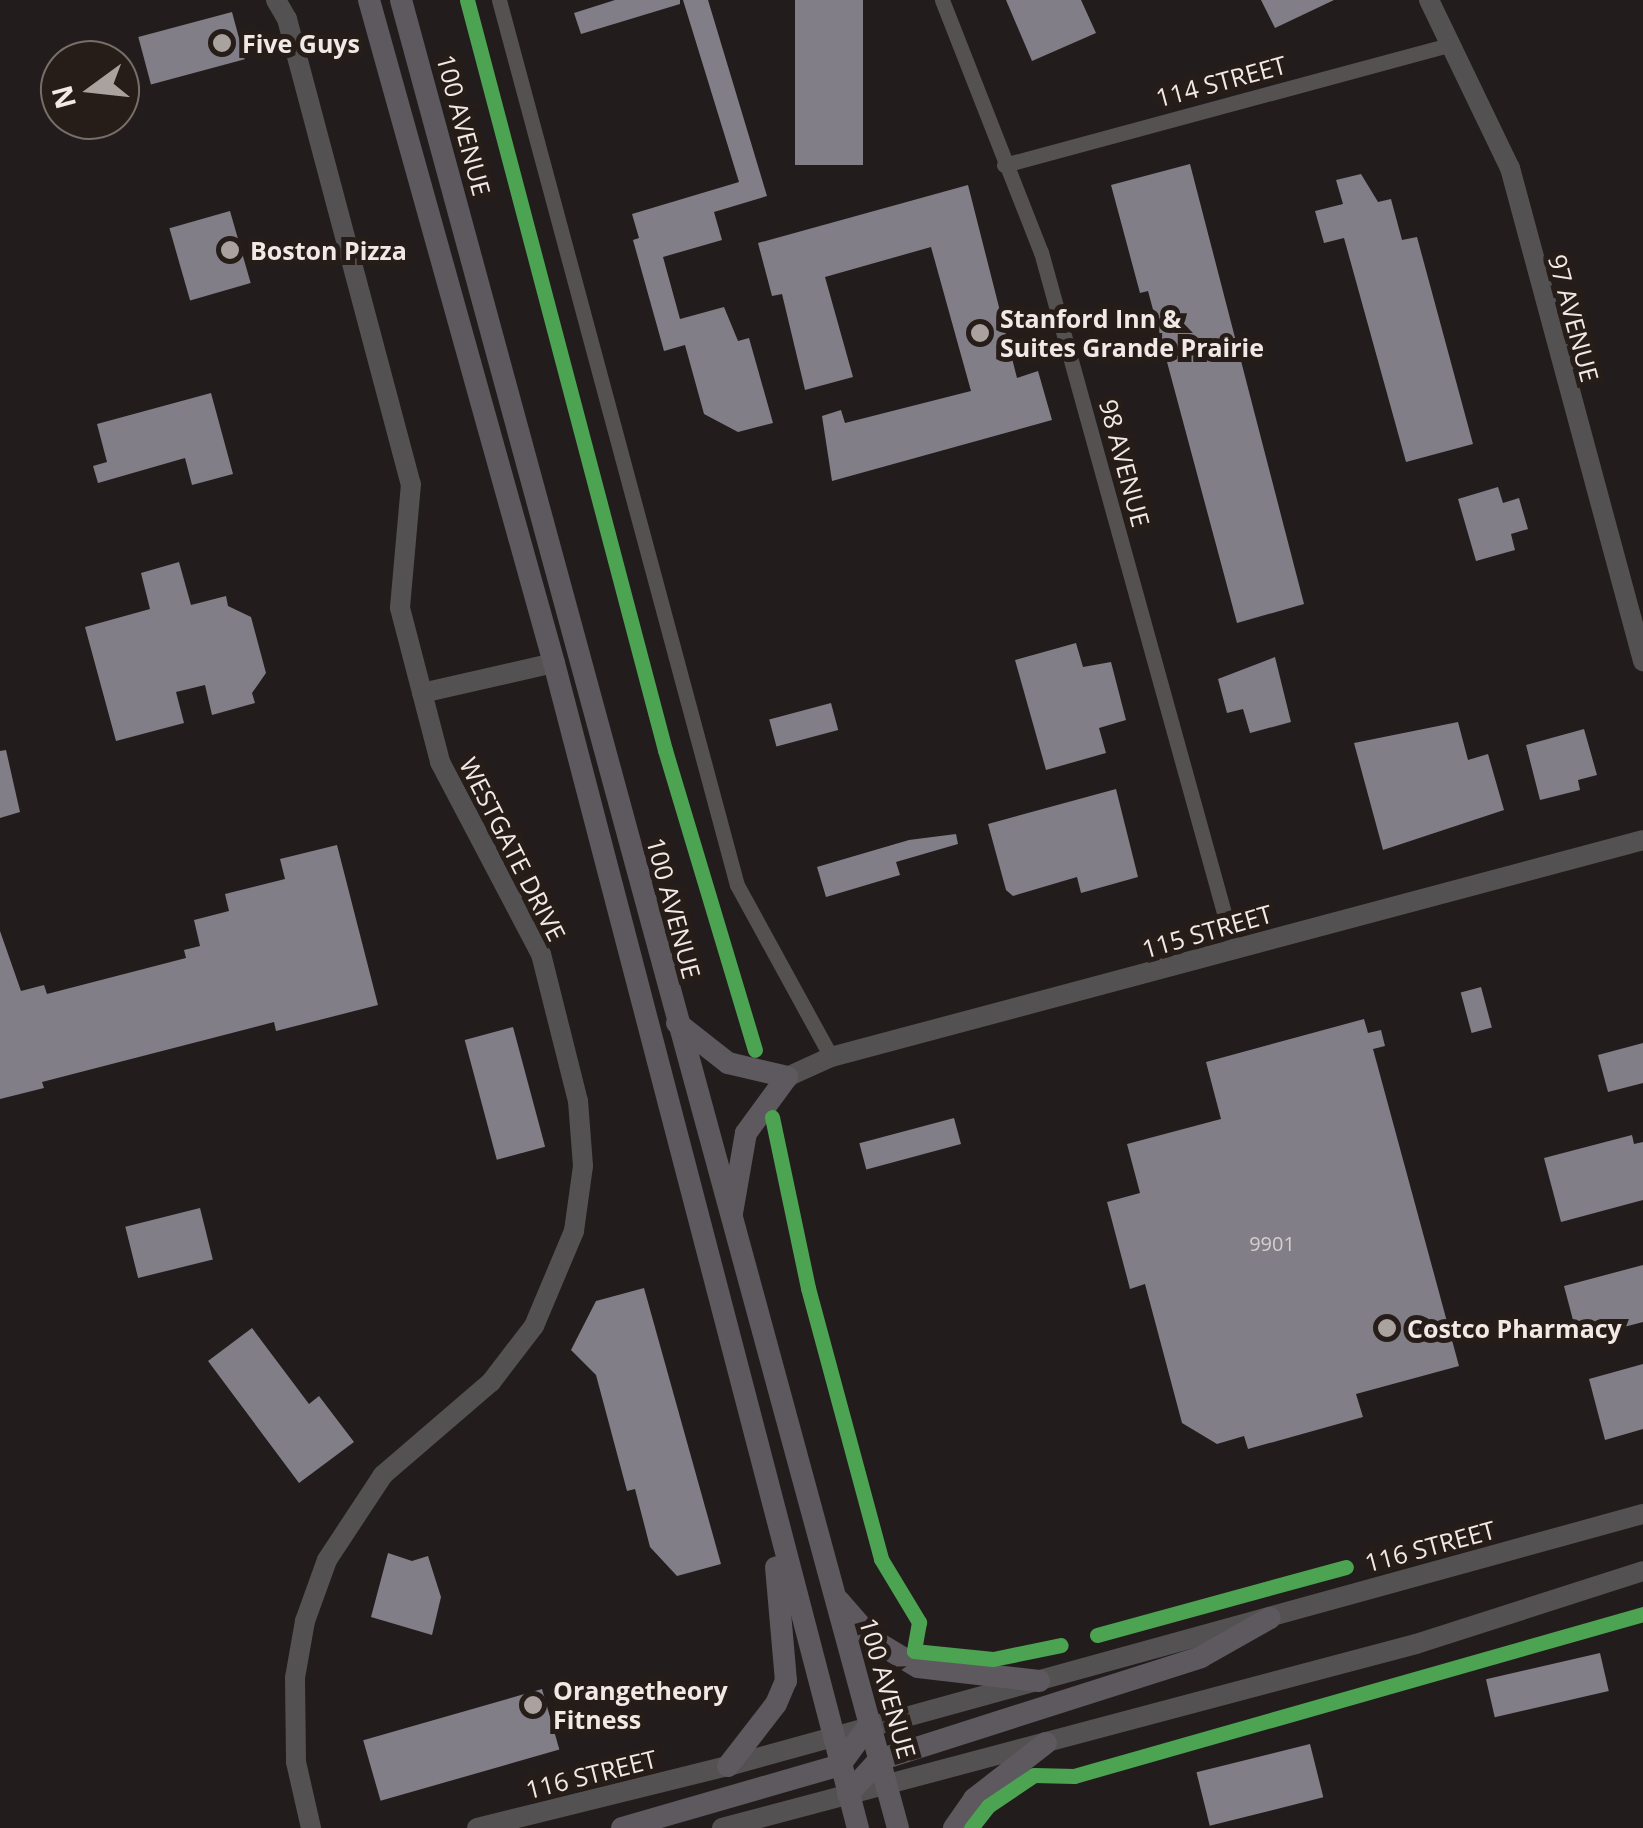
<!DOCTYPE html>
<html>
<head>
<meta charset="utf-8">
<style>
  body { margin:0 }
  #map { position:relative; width:1643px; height:1828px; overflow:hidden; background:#221d1c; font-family:"Open Sans",sans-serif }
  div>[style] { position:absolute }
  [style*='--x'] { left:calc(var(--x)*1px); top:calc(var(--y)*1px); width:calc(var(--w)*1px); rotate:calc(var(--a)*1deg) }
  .building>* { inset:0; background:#817e87; transform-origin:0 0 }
  .street>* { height:15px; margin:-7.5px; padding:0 7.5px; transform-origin:7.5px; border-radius:7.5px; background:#555150 }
  .secondary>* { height:20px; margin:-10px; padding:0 10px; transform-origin:10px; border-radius:10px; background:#545152 }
  .primary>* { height:22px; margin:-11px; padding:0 11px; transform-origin:11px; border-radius:11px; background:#5d595f }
  .cycleway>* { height:15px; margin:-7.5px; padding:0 7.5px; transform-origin:7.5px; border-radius:7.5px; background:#4ca352 }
  .dots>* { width:28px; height:28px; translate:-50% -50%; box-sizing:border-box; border:5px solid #261c18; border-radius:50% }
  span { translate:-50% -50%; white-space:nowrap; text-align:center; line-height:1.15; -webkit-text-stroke:10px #261c18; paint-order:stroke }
  .number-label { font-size:20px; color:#d5cece }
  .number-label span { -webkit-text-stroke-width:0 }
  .poi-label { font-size:25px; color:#f1e9e6; font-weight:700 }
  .left { translate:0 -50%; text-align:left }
  .street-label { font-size:25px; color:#f1e9e6 }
  .north { position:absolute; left:40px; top:40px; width:100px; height:100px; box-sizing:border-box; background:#261c18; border:2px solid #776e6a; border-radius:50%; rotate:255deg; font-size:28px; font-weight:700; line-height:40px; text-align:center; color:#f1e9e6 }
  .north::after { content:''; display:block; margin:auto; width:35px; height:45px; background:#a9a29f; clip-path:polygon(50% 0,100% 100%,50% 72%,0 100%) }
</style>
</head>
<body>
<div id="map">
  <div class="building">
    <div style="clip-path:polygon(615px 0,680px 0,680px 4px,581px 34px,574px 13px)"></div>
    <div style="clip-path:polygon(683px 0,708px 0,767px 196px,714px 212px,722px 240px,663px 257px,680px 319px,724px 307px,738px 341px,749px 338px,773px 423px,738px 432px,704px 414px,685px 345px,664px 351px,633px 240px,639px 238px,632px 214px,739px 182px)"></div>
    <div style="left:795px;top:0;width:68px;height:165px"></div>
    <div style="clip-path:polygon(1006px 0,1081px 0,1096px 33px,1032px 61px)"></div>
    <div style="clip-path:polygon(1261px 0,1334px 0,1275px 28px)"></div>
    <div style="left:232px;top:12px;width:49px;height:97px;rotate:75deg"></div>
    <div style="clip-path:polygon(1190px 164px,1304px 604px,1237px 623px,1148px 291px,1140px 293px,1111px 185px)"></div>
    <div style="clip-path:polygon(1361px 174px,1378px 202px,1391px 199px,1402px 240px,1417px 237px,1473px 444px,1406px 462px,1344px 238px,1324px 243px,1315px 211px,1343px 204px,1336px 180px)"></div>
    <div style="clip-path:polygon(968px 185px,1017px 378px,1038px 371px,1052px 420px,832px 481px,822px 416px,841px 410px,845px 423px,971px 391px,931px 247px,825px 277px,853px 377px,805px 390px,782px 294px,772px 296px,758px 243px)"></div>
    <div style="left:230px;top:211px;width:75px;height:63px;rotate:74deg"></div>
    <div style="clip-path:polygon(211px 393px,233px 474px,192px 485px,185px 458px,98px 483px,93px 466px,107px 462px,97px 424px)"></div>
    <div style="clip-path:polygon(1498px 487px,1503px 503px,1519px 498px,1528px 529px,1511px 534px,1515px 550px,1476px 561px,1458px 499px)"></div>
    <div style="clip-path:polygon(179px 562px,191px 605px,226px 596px,228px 606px,251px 617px,266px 673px,252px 693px,255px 703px,212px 715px,205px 685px,176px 692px,184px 723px,116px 741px,85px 627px,150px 609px,141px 573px)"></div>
    <div style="clip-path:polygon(1076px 643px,1083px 667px,1111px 662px,1126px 720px,1099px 728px,1106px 753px,1046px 770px,1015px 660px)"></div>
    <div style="clip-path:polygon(1275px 657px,1291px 722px,1250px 733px,1243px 709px,1227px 713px,1218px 679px)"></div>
    <div style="left:831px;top:703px;width:28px;height:64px;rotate:75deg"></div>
    <div style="clip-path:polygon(1458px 722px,1468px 760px,1488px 754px,1504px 810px,1383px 850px,1354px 743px)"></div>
    <div style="clip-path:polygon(1584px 729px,1597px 775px,1578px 780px,1580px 790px,1540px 800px,1526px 745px)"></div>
    <div style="clip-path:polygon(6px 750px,20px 812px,0 818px,0 751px)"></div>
    <div style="clip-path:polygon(1116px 789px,1138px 877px,1081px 893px,1077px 877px,1013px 896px,1006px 890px,988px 824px)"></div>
    <div style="clip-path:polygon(956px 834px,958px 844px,896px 862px,900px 875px,826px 897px,817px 867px,909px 840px)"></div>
    <div style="clip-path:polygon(337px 845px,378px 1005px,276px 1031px,274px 1022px,42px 1082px,44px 1088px,0 1099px,0 931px,21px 991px,44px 985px,47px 994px,186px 958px,184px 950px,200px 946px,194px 920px,229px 911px,225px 894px,285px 879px,280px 859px)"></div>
    <div style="left:1481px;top:987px;width:42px;height:21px;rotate:75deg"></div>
    <div style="clip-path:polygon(1364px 1019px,1368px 1033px,1381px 1030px,1385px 1046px,1373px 1049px,1459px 1366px,1356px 1394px,1363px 1417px,1248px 1449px,1244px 1436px,1217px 1444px,1182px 1423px,1145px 1284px,1130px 1289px,1107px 1202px,1140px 1193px,1127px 1144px,1221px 1119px,1206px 1062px)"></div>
    <div style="left:513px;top:1027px;width:124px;height:50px;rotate:75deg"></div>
    <div style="clip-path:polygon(1643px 1043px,1643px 1083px,1608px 1092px,1598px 1055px)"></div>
    <div style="left:954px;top:1118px;width:27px;height:98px;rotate:75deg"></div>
    <div style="clip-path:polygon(1632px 1135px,1634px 1144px,1643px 1142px,1643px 1200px,1561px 1222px,1544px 1158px)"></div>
    <div style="left:200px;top:1208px;width:53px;height:77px;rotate:76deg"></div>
    <div style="clip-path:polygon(1643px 1265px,1643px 1322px,1578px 1339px,1564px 1286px)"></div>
    <div style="clip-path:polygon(644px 1288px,721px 1564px,677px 1576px,650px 1547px,635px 1489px,627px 1491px,596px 1375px,571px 1350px,596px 1301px)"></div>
    <div style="clip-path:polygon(252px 1328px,309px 1404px,319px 1396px,354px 1442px,299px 1483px,208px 1361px)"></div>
    <div style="clip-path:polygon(1643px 1364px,1643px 1429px,1605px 1440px,1589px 1379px)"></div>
    <div style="clip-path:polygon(388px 1553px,412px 1561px,428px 1556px,441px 1597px,432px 1635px,371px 1617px)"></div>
    <div style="left:1600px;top:1653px;width:39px;height:117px;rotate:77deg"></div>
    <div style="left:542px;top:1689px;width:63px;height:186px;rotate:74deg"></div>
    <div style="left:1310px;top:1744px;width:55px;height:117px;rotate:76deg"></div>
  </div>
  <div class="street">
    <div style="--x:499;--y:0;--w:916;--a:74.95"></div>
    <div style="--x:737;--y:885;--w:196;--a:61.3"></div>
    <div style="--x:942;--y:0;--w:271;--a:68.6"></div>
    <div style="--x:1041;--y:252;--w:723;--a:74.52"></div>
    <div style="--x:1004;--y:165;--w:464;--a:-15.1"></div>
  </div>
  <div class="secondary">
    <div style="--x:276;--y:0;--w:22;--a:60"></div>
    <div style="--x:287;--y:19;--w:481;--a:75.1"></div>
    <div style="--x:411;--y:484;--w:124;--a:95.1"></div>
    <div style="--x:400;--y:608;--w:159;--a:75.4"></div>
    <div style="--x:440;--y:762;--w:217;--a:62.3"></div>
    <div style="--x:541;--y:954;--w:152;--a:75.9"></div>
    <div style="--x:578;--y:1101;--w:65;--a:85.6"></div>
    <div style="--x:583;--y:1166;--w:66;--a:97.9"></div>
    <div style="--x:574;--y:1231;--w:103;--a:112.8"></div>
    <div style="--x:534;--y:1326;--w:71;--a:127.5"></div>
    <div style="--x:491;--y:1382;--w:143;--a:139.3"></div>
    <div style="--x:383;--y:1475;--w:102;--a:123.4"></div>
    <div style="--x:327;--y:1560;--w:65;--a:109.8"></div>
    <div style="--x:305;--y:1621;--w:58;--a:100"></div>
    <div style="--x:295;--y:1678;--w:84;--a:89.3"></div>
    <div style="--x:296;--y:1762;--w:68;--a:77.2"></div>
    <div style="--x:1429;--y:0;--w:187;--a:64.3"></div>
    <div style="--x:1510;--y:168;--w:511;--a:74.9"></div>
    <div style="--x:422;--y:693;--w:135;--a:-12.8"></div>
    <div style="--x:787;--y:1077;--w:48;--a:-24.4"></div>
    <div style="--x:831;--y:1057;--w:840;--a:-14.96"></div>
    <div style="--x:477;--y:1828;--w:259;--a:-13.9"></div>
    <div style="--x:728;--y:1766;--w:949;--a:-15.4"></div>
    <div style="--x:722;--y:1828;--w:718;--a:-14.85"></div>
    <div style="--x:1416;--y:1644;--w:238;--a:-17.8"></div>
  </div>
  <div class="primary">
    <div style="--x:369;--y:0;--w:688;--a:74.41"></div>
    <div style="--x:554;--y:663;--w:1204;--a:75.38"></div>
    <div style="--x:401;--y:0;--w:1894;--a:74.79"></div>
    <div style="--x:677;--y:1023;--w:65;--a:38.1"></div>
    <div style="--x:728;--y:1063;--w:61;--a:13.3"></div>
    <div style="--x:732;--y:1213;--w:81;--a:-80.1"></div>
    <div style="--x:746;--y:1133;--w:69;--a:-53.8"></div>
    <div style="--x:839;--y:1601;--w:52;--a:48.9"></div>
    <div style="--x:873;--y:1640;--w:52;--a:31"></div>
    <div style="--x:918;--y:1667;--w:122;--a:6.6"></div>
    <div style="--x:728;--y:1766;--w:78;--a:-52.3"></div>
    <div style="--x:776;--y:1704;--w:25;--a:-67"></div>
    <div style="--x:786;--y:1681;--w:114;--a:-95"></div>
    <div style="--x:848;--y:1794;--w:46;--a:-47.6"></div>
    <div style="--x:879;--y:1760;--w:338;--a:-17.7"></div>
    <div style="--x:1201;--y:1657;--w:79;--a:-29.5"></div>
    <div style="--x:622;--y:1828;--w:227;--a:-16.1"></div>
    <div style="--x:840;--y:1765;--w:51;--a:-53.8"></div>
    <div style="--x:954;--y:1828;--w:35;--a:-55"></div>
    <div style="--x:974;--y:1799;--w:91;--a:-37.9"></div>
  </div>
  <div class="cycleway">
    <div style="--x:467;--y:0;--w:776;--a:75.21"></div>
    <div style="--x:665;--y:750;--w:313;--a:73.3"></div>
    <div style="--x:772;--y:1117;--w:175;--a:78.1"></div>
    <div style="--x:808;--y:1288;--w:281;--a:74.9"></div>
    <div style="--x:881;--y:1559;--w:74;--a:58.9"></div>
    <div style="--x:919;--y:1622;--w:29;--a:100"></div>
    <div style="--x:914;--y:1651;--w:79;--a:5.8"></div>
    <div style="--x:993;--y:1659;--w:69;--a:-11.6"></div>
    <div style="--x:1097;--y:1635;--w:258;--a:-15.3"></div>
    <div style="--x:971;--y:1828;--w:28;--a:-52"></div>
    <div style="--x:988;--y:1806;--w:55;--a:-34"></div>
    <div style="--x:1034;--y:1775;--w:40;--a:1.4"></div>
    <div style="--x:1074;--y:1776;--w:592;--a:-15.89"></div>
  </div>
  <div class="dots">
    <div style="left:222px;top:43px;background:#a9a29f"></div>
    <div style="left:230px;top:250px;background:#a9a29f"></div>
    <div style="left:980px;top:333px;background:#a9a29f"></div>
    <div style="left:1387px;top:1328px;background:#a9a29f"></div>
    <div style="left:533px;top:1705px;background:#a9a29f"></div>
  </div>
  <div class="number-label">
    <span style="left:1272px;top:1243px">9901</span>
  </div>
  <div class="poi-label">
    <span class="left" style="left:242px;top:43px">Five Guys</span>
    <span class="left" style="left:250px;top:250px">Boston Pizza</span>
    <span class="left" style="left:1000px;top:333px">Stanford Inn &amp;<br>Suites Grande Prairie</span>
    <span class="left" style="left:1407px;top:1328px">Costco Pharmacy</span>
    <span class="left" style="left:553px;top:1705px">Orangetheory<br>Fitness</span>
  </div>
  <div class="street-label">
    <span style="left:1221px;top:81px;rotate:-15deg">114 STREET</span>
    <span style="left:464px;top:125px;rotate:75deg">100 AVENUE</span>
    <span style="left:1574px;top:318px;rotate:75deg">97 AVENUE</span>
    <span style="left:1125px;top:463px;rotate:75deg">98 AVENUE</span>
    <span style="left:513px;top:849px;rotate:63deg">WESTGATE DRIVE</span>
    <span style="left:674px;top:908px;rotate:75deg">100 AVENUE</span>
    <span style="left:1207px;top:931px;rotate:-16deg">115 STREET</span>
    <span style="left:1430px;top:1546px;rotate:-15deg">116 STREET</span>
    <span style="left:888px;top:1688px;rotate:74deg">100 AVENUE</span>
    <span style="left:591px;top:1774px;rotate:-14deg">116 STREET</span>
  </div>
  <div class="north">N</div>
</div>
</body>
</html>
